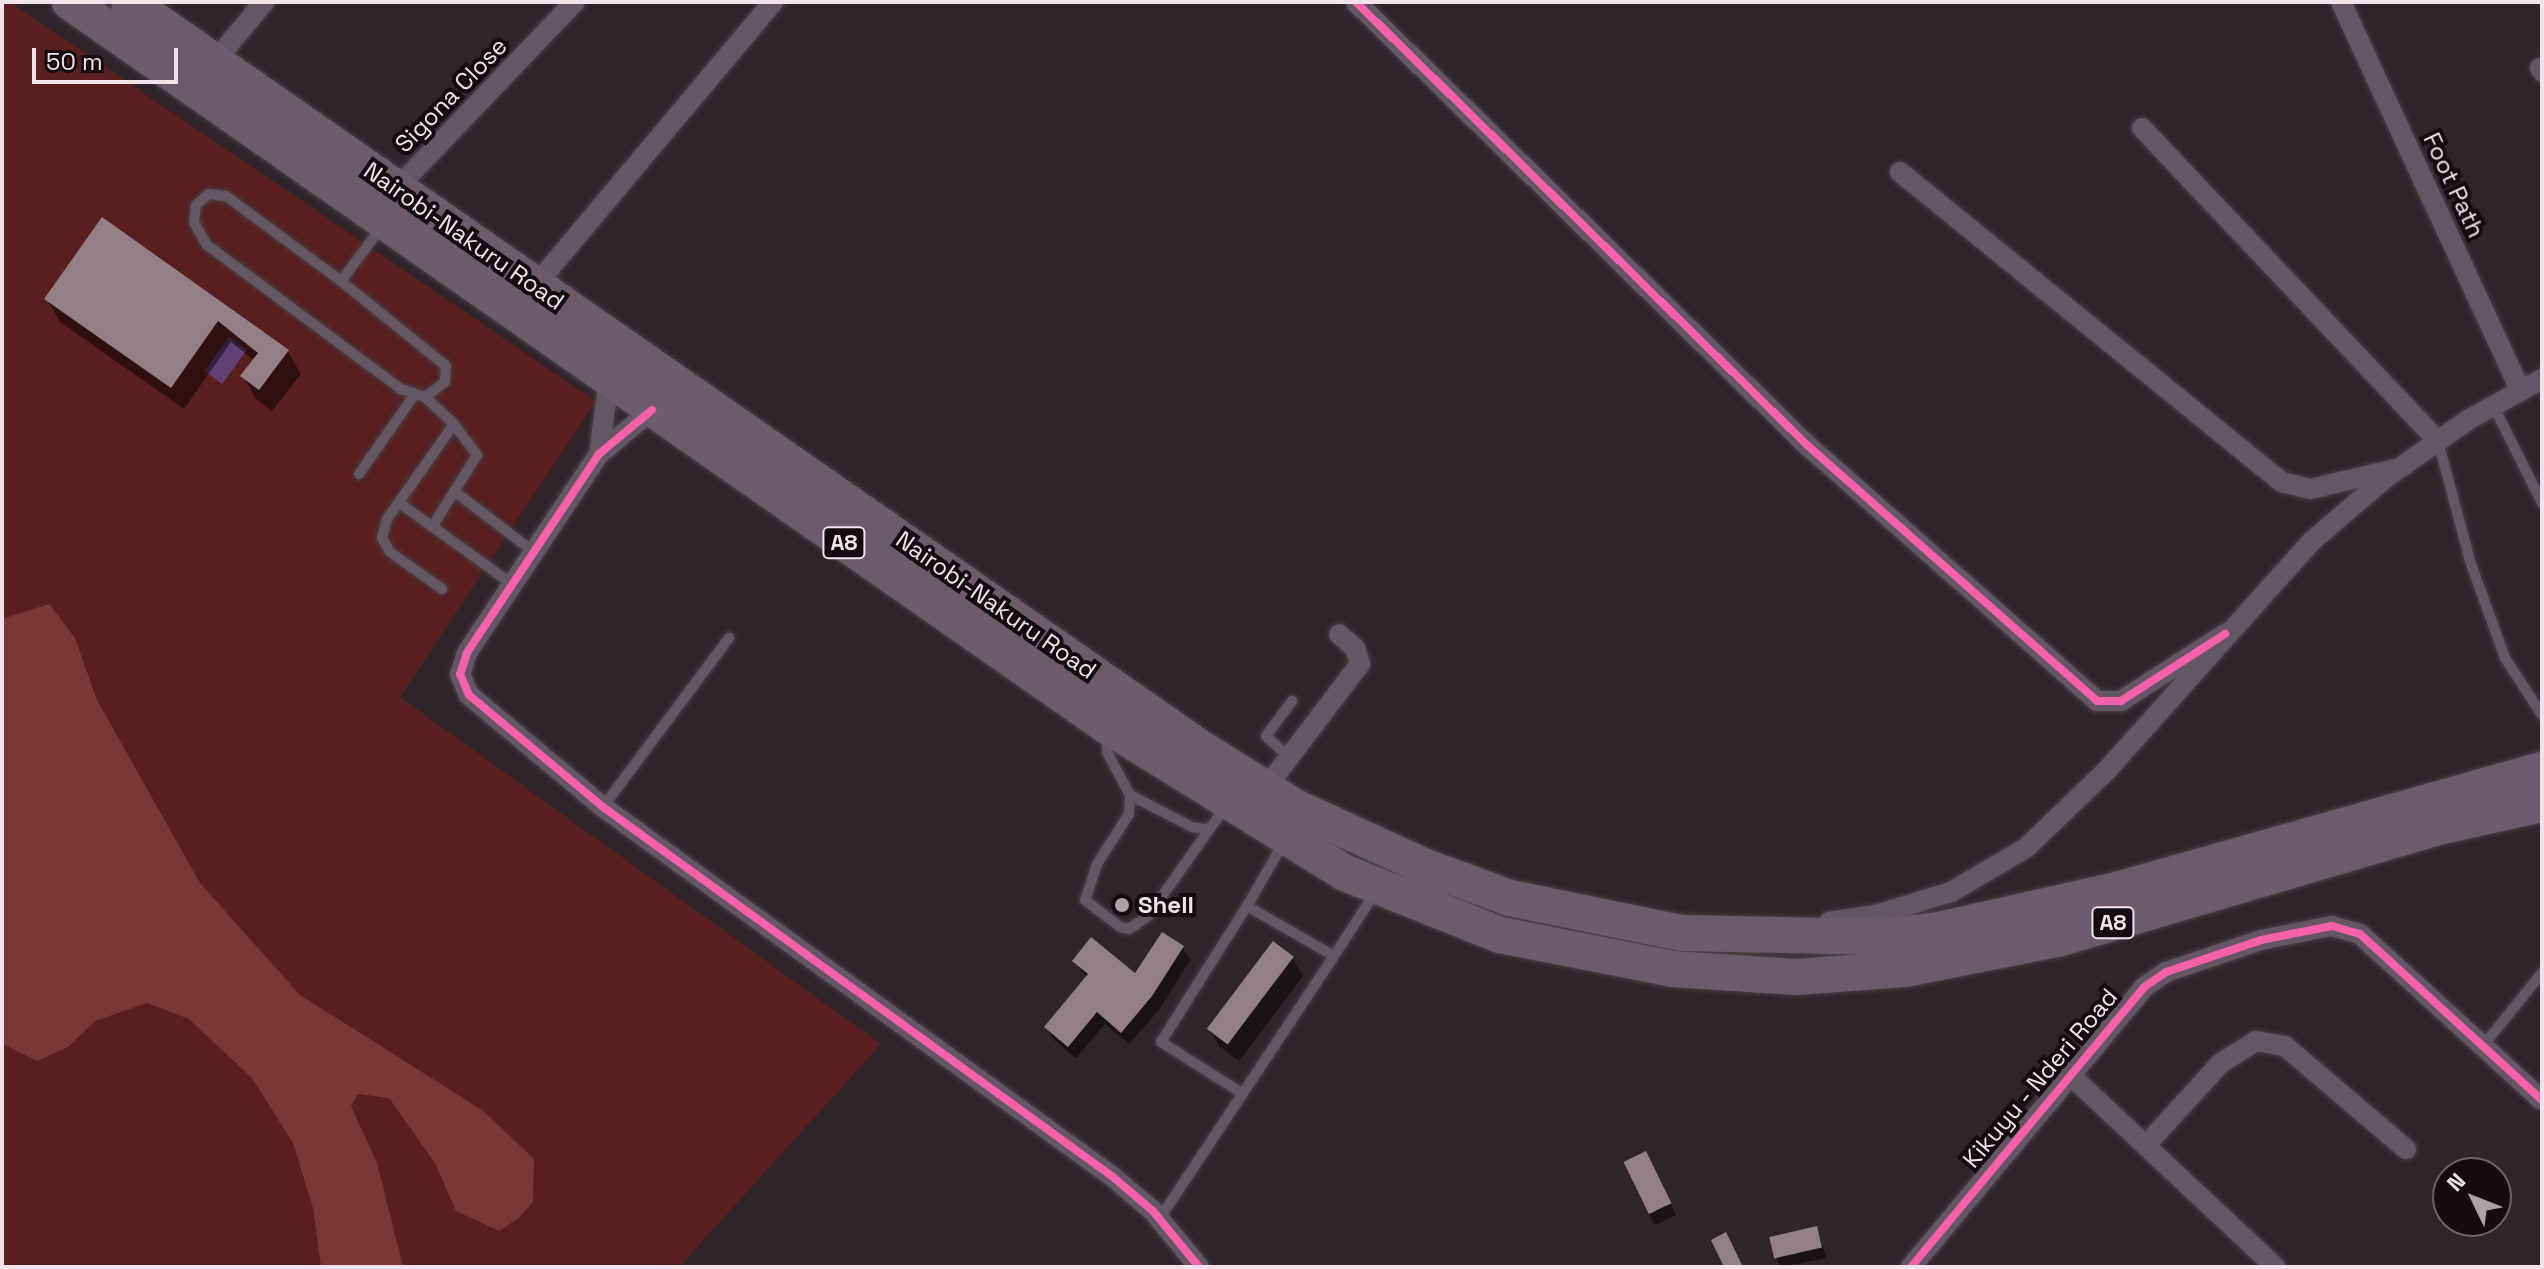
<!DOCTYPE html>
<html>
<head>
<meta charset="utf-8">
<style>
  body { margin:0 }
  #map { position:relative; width:2544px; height:1269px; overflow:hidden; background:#2f242a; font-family:"Space Grotesk",sans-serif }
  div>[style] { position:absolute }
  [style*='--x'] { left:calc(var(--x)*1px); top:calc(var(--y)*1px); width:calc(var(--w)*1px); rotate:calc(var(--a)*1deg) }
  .green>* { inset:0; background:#591e1d }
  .forest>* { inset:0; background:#783835 }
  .water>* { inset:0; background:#614076; transform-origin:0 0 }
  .shadow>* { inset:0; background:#0007 }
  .building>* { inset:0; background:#938086; transform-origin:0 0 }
  .roads { filter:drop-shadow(0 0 2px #494045) drop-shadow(0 0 2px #494045) }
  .lane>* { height:10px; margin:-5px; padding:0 5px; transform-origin:5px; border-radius:5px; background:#645662 }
  .street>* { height:20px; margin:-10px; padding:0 10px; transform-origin:10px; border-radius:10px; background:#645662 }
  .highway>* { height:36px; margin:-18px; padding:0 18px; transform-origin:18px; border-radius:18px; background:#6c5b6a }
  .cycleway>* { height:8px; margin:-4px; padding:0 4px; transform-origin:4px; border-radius:4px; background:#f560ab }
  .dots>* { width:22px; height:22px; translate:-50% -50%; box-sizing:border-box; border:4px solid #150c11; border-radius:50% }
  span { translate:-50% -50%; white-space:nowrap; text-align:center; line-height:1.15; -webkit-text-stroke:8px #150c11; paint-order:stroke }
  .shield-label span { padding:2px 6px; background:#150c11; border:2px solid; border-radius:6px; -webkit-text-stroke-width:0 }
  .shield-label { font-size:22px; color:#f1e3e9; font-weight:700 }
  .street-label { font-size:24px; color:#f1e3e9 }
  .poi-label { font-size:24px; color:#f1e3e9; font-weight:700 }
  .left { translate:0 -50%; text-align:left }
  .frame { position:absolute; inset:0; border:4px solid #f1e3e9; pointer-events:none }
  .north { position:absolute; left:2432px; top:1157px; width:80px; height:80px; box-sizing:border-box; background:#150c11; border:2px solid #6d6267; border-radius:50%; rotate:313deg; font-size:22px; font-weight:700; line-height:32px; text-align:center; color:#f1e3e9 }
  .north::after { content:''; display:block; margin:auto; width:28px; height:36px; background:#ada0a6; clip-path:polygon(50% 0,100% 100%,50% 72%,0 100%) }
  .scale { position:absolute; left:32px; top:48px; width:146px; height:36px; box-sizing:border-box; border:4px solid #f1e3e9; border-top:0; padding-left:10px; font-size:24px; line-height:28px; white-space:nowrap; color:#f1e3e9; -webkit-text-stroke:6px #150c11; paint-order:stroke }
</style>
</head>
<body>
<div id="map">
  <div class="green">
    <div style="clip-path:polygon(2px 2px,10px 2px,596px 401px,400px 697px,881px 1044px,679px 1267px,2px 1267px)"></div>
  </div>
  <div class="forest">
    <div style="clip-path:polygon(49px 604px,75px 638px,97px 700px,200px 883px,300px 995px,482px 1110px,534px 1159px,533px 1202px,519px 1218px,499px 1231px,456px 1211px,435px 1163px,389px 1098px,358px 1094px,351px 1106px,377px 1163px,403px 1267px,321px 1267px,313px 1208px,293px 1143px,252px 1078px,189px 1019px,147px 1003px,95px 1021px,68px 1047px,37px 1061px,3px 1044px,2px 619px)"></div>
  </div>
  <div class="water">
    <div style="left:229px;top:337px;width:22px;height:42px;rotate:36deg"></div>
  </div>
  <div class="shadow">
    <div style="clip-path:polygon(103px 220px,288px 352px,301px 374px,272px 411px,256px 399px,243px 376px,255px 361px,231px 342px,184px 409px,60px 322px,47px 299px)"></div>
    <div style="clip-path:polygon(1273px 944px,1293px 959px,1303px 976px,1239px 1061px,1219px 1046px,1209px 1029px)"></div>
    <div style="clip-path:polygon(1182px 947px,1190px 960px,1159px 1010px,1129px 1044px,1105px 1024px,1076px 1058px,1054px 1040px,1046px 1027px,1087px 978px,1075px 961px,1136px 975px)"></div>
    <div style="clip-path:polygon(1652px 1164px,1676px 1215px,1655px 1225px,1649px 1214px)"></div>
    <div style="clip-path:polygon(1816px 1228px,1827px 1258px,1781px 1267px,1776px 1258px)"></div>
  </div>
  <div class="building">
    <div style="clip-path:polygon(102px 217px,289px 350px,259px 390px,240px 376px,258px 353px,218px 321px,171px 388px,44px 299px)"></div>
    <div style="clip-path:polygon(1162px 932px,1184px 946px,1152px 996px,1121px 1033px,1097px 1012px,1068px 1047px,1044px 1027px,1088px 974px,1072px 961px,1091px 937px,1135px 973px)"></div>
    <div style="left:1273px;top:941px;width:26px;height:110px;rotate:37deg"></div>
    <div style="left:1646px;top:1151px;width:58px;height:25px;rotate:64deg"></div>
    <div style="left:1817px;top:1226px;width:22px;height:49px;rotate:77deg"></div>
    <div style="clip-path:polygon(1726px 1232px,1743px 1267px,1724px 1267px,1711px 1240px)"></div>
  </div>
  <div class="roads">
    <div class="lane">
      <div style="--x:341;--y:281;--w:143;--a:-143.5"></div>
      <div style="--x:226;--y:196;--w:17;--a:-173"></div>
      <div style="--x:209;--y:194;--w:17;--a:140"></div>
      <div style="--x:196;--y:205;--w:17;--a:97"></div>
      <div style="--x:194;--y:222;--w:26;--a:61"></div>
      <div style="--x:207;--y:245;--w:242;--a:36.6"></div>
      <div style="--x:401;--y:389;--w:25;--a:18"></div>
      <div style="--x:425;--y:397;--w:25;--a:-37"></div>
      <div style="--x:445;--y:382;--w:16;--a:-86"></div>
      <div style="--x:446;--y:366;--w:135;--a:-141"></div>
      <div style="--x:341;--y:281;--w:66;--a:-53"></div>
      <div style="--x:425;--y:397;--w:40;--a:43"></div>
      <div style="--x:454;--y:424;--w:116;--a:125.2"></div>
      <div style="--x:387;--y:519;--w:20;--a:105"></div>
      <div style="--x:382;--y:538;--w:16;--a:60"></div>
      <div style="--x:390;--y:552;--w:64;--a:35.4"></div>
      <div style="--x:2493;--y:405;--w:110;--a:63.4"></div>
      <div style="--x:2438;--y:441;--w:127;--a:75"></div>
      <div style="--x:2471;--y:564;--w:100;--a:70.1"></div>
      <div style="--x:2505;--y:658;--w:68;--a:57"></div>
      <div style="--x:359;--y:474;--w:94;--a:-55"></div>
      <div style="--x:454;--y:491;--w:101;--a:37.3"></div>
      <div style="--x:401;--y:504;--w:137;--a:35.8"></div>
      <div style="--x:432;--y:527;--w:85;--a:-58"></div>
      <div style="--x:477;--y:455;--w:39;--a:-127"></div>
      <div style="--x:1107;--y:733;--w:19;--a:90"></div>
      <div style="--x:1107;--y:752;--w:49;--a:61.9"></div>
      <div style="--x:1130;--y:795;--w:19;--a:93"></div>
      <div style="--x:1129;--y:814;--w:59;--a:122.6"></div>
      <div style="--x:1097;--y:864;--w:38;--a:108"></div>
      <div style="--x:1085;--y:900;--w:44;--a:37.6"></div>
      <div style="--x:1120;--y:927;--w:9;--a:13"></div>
      <div style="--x:1129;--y:929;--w:23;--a:-34"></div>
      <div style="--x:1148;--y:916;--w:135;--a:-54.7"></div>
      <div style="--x:1289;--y:757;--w:31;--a:-138"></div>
      <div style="--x:1266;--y:736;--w:44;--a:-53.4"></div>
      <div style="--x:1130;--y:795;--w:70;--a:27.3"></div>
      <div style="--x:1192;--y:827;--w:17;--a:10"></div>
      <div style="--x:603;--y:807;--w:211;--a:-53.3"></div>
      <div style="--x:1284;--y:842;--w:74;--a:120"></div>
      <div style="--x:1247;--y:906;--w:100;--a:29.9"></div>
      <div style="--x:1334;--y:956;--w:77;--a:-57.1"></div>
      <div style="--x:2483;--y:1046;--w:94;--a:-51.1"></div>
      <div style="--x:1240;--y:1092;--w:93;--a:-147.7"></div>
      <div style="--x:1161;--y:1042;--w:161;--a:-57.7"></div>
      <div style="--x:1160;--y:1218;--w:315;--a:-56.4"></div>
    </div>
    <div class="street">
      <div style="--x:1356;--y:2;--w:632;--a:44.49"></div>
      <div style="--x:1807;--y:445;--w:387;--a:41.4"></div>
      <div style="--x:2097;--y:701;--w:24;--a:0"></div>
      <div style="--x:2121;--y:701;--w:124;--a:-32.8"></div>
      <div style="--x:2341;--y:2;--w:426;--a:65.2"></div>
      <div style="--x:215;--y:61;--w:77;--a:-50.3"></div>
      <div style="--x:2540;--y:68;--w:4;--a:56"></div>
      <div style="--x:2142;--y:128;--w:431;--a:46.6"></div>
      <div style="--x:1900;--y:172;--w:492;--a:39.1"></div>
      <div style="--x:2282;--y:482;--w:30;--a:14"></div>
      <div style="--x:2311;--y:489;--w:85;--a:-13.5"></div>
      <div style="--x:397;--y:188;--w:257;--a:-46.3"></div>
      <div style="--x:534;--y:287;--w:372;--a:-50"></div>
      <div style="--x:652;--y:410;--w:69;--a:140.3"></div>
      <div style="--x:599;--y:454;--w:239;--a:123.6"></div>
      <div style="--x:467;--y:653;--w:22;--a:108"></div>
      <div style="--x:460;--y:674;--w:23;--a:67"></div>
      <div style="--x:469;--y:695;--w:175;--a:39.9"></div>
      <div style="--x:603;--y:807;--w:630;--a:35.96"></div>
      <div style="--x:1113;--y:1177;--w:52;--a:40.4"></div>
      <div style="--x:1153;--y:1211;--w:72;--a:50.6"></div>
      <div style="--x:599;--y:454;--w:76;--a:-82.4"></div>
      <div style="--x:1265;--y:789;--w:157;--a:-52.8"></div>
      <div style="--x:1360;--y:664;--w:17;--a:-107"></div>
      <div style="--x:1355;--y:648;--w:21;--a:-139"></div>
      <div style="--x:1829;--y:922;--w:47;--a:-8.7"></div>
      <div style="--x:1875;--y:915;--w:79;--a:-16.8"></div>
      <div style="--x:1951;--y:892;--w:87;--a:-30.4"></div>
      <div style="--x:2026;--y:848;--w:114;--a:-43.9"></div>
      <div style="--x:2108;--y:769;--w:306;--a:-48.2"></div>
      <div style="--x:2312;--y:541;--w:95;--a:-40.7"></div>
      <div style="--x:2384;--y:479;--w:103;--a:-35.1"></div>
      <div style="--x:2468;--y:420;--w:85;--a:-29"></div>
      <div style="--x:2068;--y:1073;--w:284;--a:43.1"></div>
      <div style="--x:2146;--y:1145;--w:111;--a:-47.6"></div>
      <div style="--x:2221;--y:1063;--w:41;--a:-32.2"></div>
      <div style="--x:2256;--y:1041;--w:29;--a:10"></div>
      <div style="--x:2285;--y:1046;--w:159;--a:40.4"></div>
      <div style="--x:1911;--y:1267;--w:364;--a:-50.2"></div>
      <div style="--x:2144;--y:987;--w:27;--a:-34"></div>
      <div style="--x:2166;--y:972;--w:100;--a:-18.6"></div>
      <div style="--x:2261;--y:940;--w:72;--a:-11.2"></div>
      <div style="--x:2332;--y:926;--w:29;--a:16"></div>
      <div style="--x:2360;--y:934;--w:246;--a:42.4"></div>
    </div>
    <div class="highway">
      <div style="--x:70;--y:2;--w:1265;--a:34.92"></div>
      <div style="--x:1107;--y:726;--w:280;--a:31.7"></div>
      <div style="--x:1345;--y:873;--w:167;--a:21.8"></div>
      <div style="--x:1500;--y:935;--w:176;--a:11.1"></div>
      <div style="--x:1673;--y:969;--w:123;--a:3.7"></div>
      <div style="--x:1796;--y:977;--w:109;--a:-4.2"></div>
      <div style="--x:1905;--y:969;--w:159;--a:-11.2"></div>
      <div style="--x:2061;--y:938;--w:393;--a:-16.4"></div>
      <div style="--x:2438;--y:827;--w:107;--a:-12.5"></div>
      <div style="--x:129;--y:2;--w:1304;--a:34.85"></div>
      <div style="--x:1199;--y:747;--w:113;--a:32"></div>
      <div style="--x:1295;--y:807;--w:141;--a:24.7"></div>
      <div style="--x:1423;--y:866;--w:93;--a:20.2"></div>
      <div style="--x:1510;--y:898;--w:174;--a:11.6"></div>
      <div style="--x:1680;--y:933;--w:203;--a:1.1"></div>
      <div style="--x:1883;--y:937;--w:55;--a:-7.3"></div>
      <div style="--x:1938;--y:930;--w:183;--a:-12.6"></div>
      <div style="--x:2117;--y:890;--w:442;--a:-15.8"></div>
    </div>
  </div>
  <div class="cycleway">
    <div style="--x:1356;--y:2;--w:632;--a:44.49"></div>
    <div style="--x:1807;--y:445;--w:387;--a:41.4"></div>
    <div style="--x:2097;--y:701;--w:24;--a:0"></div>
    <div style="--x:2121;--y:701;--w:124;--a:-32.8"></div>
    <div style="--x:652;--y:410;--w:69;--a:140.3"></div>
    <div style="--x:599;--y:454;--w:239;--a:123.6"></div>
    <div style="--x:467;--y:653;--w:22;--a:108"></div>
    <div style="--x:460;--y:674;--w:23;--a:67"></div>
    <div style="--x:469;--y:695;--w:175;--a:39.9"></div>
    <div style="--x:603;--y:807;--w:630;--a:35.96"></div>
    <div style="--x:1113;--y:1177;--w:52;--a:40.4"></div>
    <div style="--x:1153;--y:1211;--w:72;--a:50.6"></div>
    <div style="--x:1911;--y:1267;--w:364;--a:-50.2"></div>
    <div style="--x:2144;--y:987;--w:27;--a:-34"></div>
    <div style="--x:2166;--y:972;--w:100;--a:-18.6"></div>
    <div style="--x:2261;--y:940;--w:72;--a:-11.2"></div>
    <div style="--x:2332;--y:926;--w:29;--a:16"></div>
    <div style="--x:2360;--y:934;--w:246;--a:42.4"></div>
  </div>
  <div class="dots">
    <div style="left:1122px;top:905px;background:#ada0a6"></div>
  </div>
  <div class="shield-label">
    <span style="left:844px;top:543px">A8</span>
    <span style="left:2113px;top:923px">A8</span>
  </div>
  <div class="street-label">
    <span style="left:451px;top:95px;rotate:-46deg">Sigona Close</span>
    <span style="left:2454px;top:185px;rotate:65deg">Foot Path</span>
    <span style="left:464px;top:236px;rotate:35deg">Nairobi-Nakuru Road</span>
    <span style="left:996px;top:605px;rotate:35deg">Nairobi-Nakuru Road</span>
    <span style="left:2040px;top:1078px;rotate:-50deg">Kikuyu - Nderi Road</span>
  </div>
  <div class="poi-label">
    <span class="left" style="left:1138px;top:905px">Shell</span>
  </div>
  <div class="frame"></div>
  <div class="north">N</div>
  <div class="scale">50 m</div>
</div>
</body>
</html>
